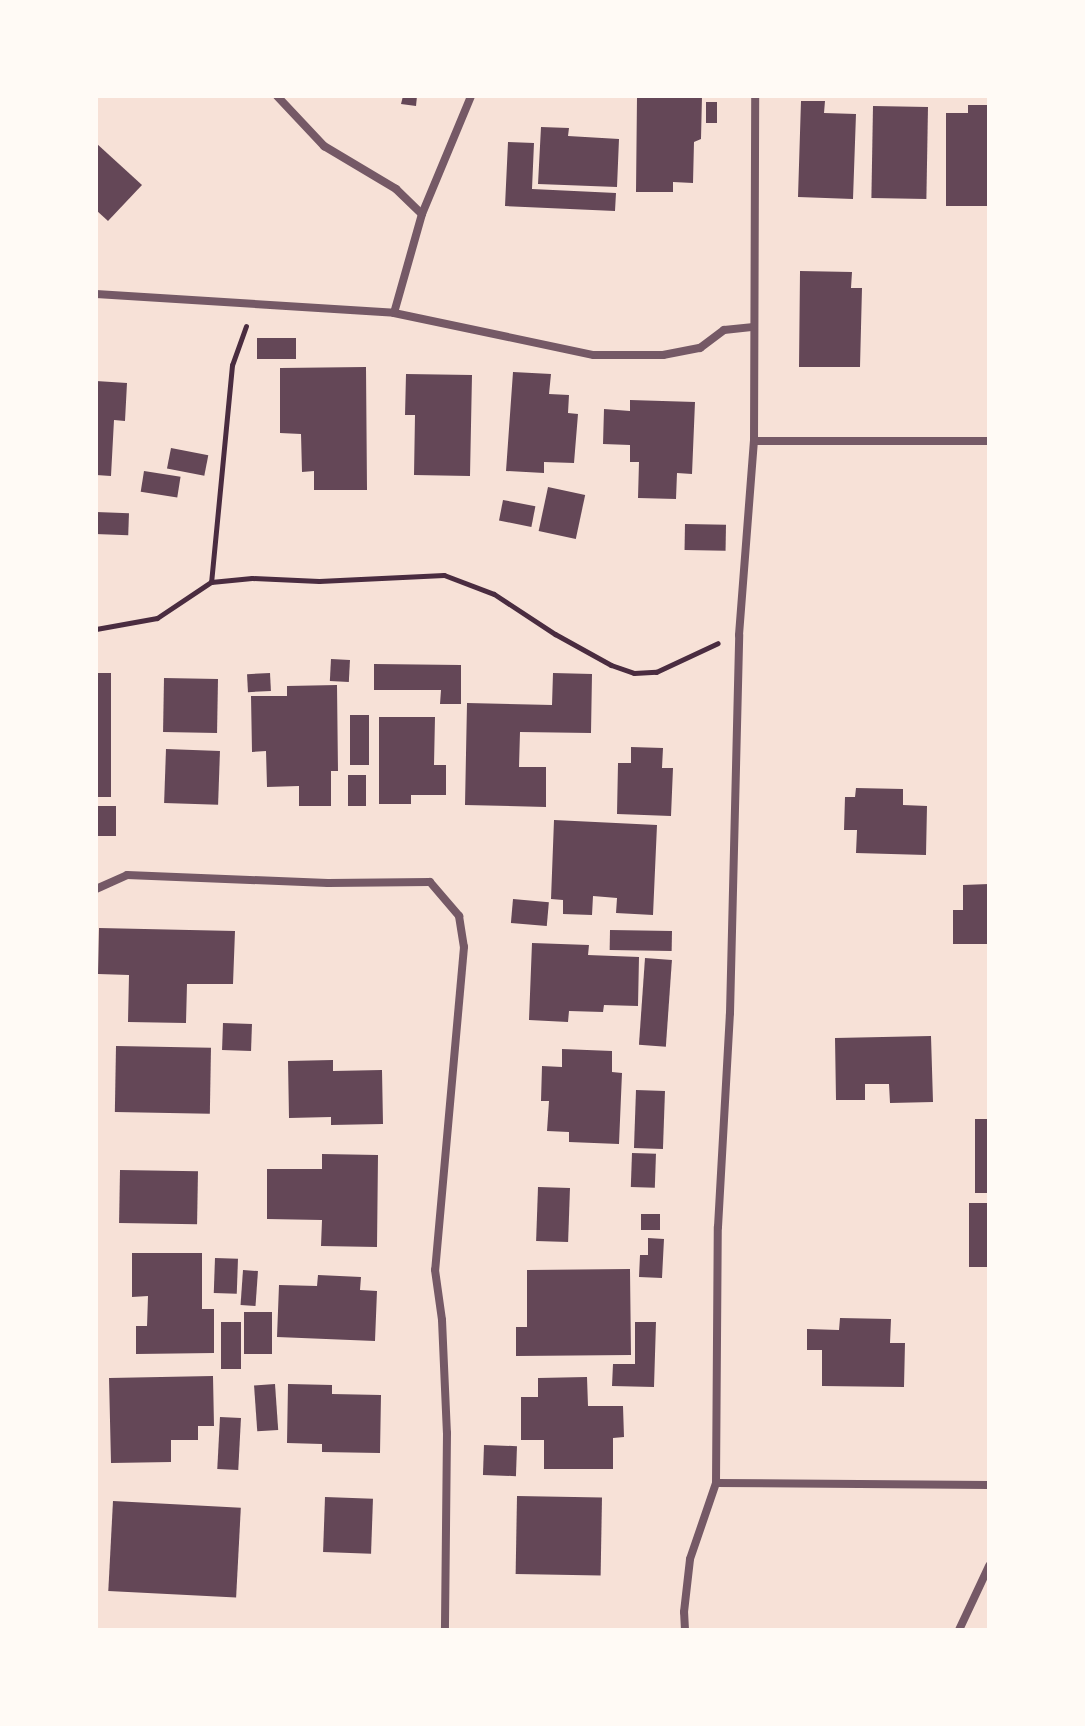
<!DOCTYPE html>
<html>
<head>
<meta charset="utf-8">
<style>
  body { margin:0 }
  #map { position:relative; width:1085px; height:1726px; overflow:hidden; background:#f7e1d7; font-family:"Nunito Sans",sans-serif }
  div>[style] { position:absolute }
  [style*='--x'] { left:calc(var(--x)*1px); top:calc(var(--y)*1px); width:calc(var(--w)*1px); rotate:calc(var(--a)*1deg) }
  .building>* { inset:0; background:#644757; transform-origin:0 0 }
  .path>* { height:5px; margin:-2.5px; padding:0 2.5px; transform-origin:2.5px; border-radius:2.5px; background:#4a2c40 }
  .minor>* { height:8px; margin:-4px; padding:0 4px; transform-origin:4px; border-radius:4px; background:#755966 }
  span { translate:-50% -50%; white-space:nowrap; text-align:center; line-height:1.15; -webkit-text-stroke:8px #fffaf5; paint-order:stroke }
  .frame { position:absolute; inset:0; border:98px solid #fffaf5; pointer-events:none }
</style>
</head>
<body>
<div id="map">
  <div class="building">
    <div style="clip-path:polygon(403px 96px,417px 96px,416px 106px,401px 104px)"></div>
    <div style="clip-path:polygon(637px 96px,702px 96px,701px 139px,694px 142px,693px 183px,673px 182px,673px 192px,636px 192px)"></div>
    <div style="clip-path:polygon(801px 101px,825px 101px,824px 113px,856px 114px,853px 199px,798px 197px)"></div>
    <div style="left:706px;top:102px;width:11px;height:21px"></div>
    <div style="clip-path:polygon(968px 105px,989px 105px,989px 206px,946px 206px,946px 113px,968px 113px)"></div>
    <div style="left:873px;top:106px;width:55px;height:92px;rotate:1deg"></div>
    <div style="clip-path:polygon(541px 127px,569px 128px,568px 136px,619px 139px,617px 187px,538px 184px)"></div>
    <div style="clip-path:polygon(508px 142px,534px 143px,532px 189px,616px 193px,615px 211px,505px 206px)"></div>
    <div style="clip-path:polygon(96px 143px,142px 185px,108px 221px,96px 210px)"></div>
    <div style="clip-path:polygon(800px 271px,852px 272px,851px 288px,862px 288px,860px 367px,799px 367px)"></div>
    <div style="left:296px;top:338px;width:21px;height:39px;rotate:90deg"></div>
    <div style="clip-path:polygon(366px 367px,367px 490px,314px 490px,314px 471px,302px 472px,301px 434px,280px 433px,280px 368px)"></div>
    <div style="clip-path:polygon(513px 372px,551px 374px,549px 394px,569px 395px,568px 413px,578px 414px,574px 463px,544px 462px,544px 473px,506px 471px)"></div>
    <div style="clip-path:polygon(406px 374px,472px 375px,470px 476px,414px 475px,415px 415px,405px 415px)"></div>
    <div style="clip-path:polygon(96px 381px,127px 383px,125px 421px,114px 420px,111px 476px,96px 475px)"></div>
    <div style="clip-path:polygon(630px 400px,695px 402px,692px 474px,677px 473px,676px 499px,638px 498px,639px 462px,630px 462px,630px 445px,603px 444px,604px 409px,630px 411px)"></div>
    <div style="left:171px;top:448px;width:38px;height:21px;rotate:11deg"></div>
    <div style="left:144px;top:471px;width:37px;height:21px;rotate:9deg"></div>
    <div style="left:548px;top:487px;width:38px;height:45px;rotate:12deg"></div>
    <div style="left:503px;top:500px;width:33px;height:21px;rotate:11deg"></div>
    <div style="left:96px;top:512px;width:33px;height:22px;rotate:2deg"></div>
    <div style="left:685px;top:524px;width:41px;height:26px;rotate:1deg"></div>
    <div style="left:331px;top:659px;width:19px;height:22px;rotate:3deg"></div>
    <div style="clip-path:polygon(374px 664px,461px 665px,461px 704px,440px 704px,441px 690px,374px 690px)"></div>
    <div style="left:96px;top:673px;width:15px;height:124px"></div>
    <div style="left:270px;top:673px;width:18px;height:23px;rotate:87deg"></div>
    <div style="clip-path:polygon(553px 673px,592px 674px,591px 733px,520px 732px,519px 767px,546px 767px,546px 807px,465px 805px,467px 703px,552px 705px)"></div>
    <div style="left:164px;top:678px;width:54px;height:54px;rotate:1deg"></div>
    <div style="clip-path:polygon(337px 685px,338px 771px,331px 771px,331px 806px,299px 806px,299px 786px,267px 787px,266px 751px,252px 752px,251px 696px,287px 696px,287px 686px)"></div>
    <div style="left:350px;top:715px;width:19px;height:50px"></div>
    <div style="clip-path:polygon(379px 717px,435px 717px,434px 765px,446px 765px,446px 795px,411px 795px,411px 804px,379px 804px)"></div>
    <div style="clip-path:polygon(631px 747px,663px 748px,662px 768px,673px 768px,671px 816px,617px 814px,618px 763px,631px 763px)"></div>
    <div style="left:166px;top:749px;width:54px;height:54px;rotate:2deg"></div>
    <div style="left:348px;top:775px;width:18px;height:31px"></div>
    <div style="clip-path:polygon(856px 788px,903px 789px,903px 805px,927px 806px,926px 855px,856px 853px,857px 830px,844px 830px,845px 797px,855px 797px)"></div>
    <div style="left:96px;top:806px;width:20px;height:30px"></div>
    <div style="clip-path:polygon(554px 820px,657px 825px,653px 915px,616px 913px,617px 898px,593px 896px,592px 915px,563px 914px,563px 900px,551px 899px)"></div>
    <div style="clip-path:polygon(989px 884px,989px 944px,953px 944px,953px 910px,963px 910px,963px 885px)"></div>
    <div style="left:513px;top:899px;width:36px;height:24px;rotate:5deg"></div>
    <div style="clip-path:polygon(99px 928px,235px 931px,233px 984px,187px 984px,186px 1023px,128px 1022px,129px 975px,98px 974px)"></div>
    <div style="left:610px;top:930px;width:62px;height:20px;rotate:1deg"></div>
    <div style="clip-path:polygon(532px 943px,589px 945px,588px 955px,639px 957px,638px 1006px,604px 1005px,603px 1012px,569px 1011px,568px 1022px,529px 1020px)"></div>
    <div style="left:645px;top:958px;width:27px;height:87px;rotate:4deg"></div>
    <div style="left:223px;top:1023px;width:29px;height:27px;rotate:2deg"></div>
    <div style="clip-path:polygon(931px 1036px,933px 1102px,890px 1103px,889px 1084px,865px 1084px,865px 1100px,836px 1100px,835px 1038px)"></div>
    <div style="left:116px;top:1046px;width:95px;height:66px;rotate:1deg"></div>
    <div style="clip-path:polygon(562px 1049px,612px 1051px,612px 1072px,622px 1073px,619px 1144px,569px 1142px,569px 1132px,547px 1131px,549px 1101px,541px 1101px,542px 1066px,562px 1067px)"></div>
    <div style="clip-path:polygon(333px 1060px,333px 1071px,382px 1070px,383px 1124px,331px 1125px,331px 1117px,289px 1118px,288px 1061px)"></div>
    <div style="left:636px;top:1090px;width:29px;height:58px;rotate:2deg"></div>
    <div style="left:975px;top:1119px;width:14px;height:74px"></div>
    <div style="left:632px;top:1153px;width:24px;height:34px;rotate:2deg"></div>
    <div style="clip-path:polygon(322px 1154px,378px 1155px,377px 1247px,321px 1246px,322px 1220px,267px 1219px,267px 1169px,322px 1169px)"></div>
    <div style="left:120px;top:1170px;width:78px;height:53px;rotate:1deg"></div>
    <div style="left:538px;top:1187px;width:32px;height:54px;rotate:2deg"></div>
    <div style="left:989px;top:1203px;width:64px;height:20px;rotate:90deg"></div>
    <div style="left:641px;top:1214px;width:19px;height:16px"></div>
    <div style="clip-path:polygon(648px 1238px,664px 1239px,662px 1278px,639px 1277px,640px 1255px,648px 1255px)"></div>
    <div style="clip-path:polygon(132px 1253px,202px 1253px,202px 1309px,214px 1309px,214px 1353px,136px 1354px,136px 1326px,147px 1326px,148px 1296px,132px 1297px)"></div>
    <div style="left:215px;top:1258px;width:23px;height:35px;rotate:2deg"></div>
    <div style="clip-path:polygon(630px 1269px,631px 1355px,516px 1356px,516px 1327px,527px 1327px,527px 1270px)"></div>
    <div style="left:243px;top:1270px;width:15px;height:35px;rotate:4deg"></div>
    <div style="clip-path:polygon(318px 1275px,361px 1277px,360px 1290px,377px 1291px,375px 1341px,277px 1337px,279px 1285px,317px 1286px)"></div>
    <div style="left:244px;top:1312px;width:28px;height:42px"></div>
    <div style="clip-path:polygon(840px 1318px,891px 1319px,890px 1343px,905px 1343px,904px 1387px,822px 1386px,822px 1350px,807px 1350px,807px 1329px,839px 1330px)"></div>
    <div style="left:221px;top:1322px;width:20px;height:47px"></div>
    <div style="clip-path:polygon(635px 1322px,656px 1322px,654px 1387px,612px 1386px,613px 1364px,635px 1364px)"></div>
    <div style="clip-path:polygon(213px 1376px,214px 1426px,198px 1426px,198px 1440px,171px 1440px,171px 1462px,111px 1463px,109px 1378px)"></div>
    <div style="clip-path:polygon(587px 1377px,588px 1406px,623px 1406px,624px 1437px,613px 1438px,613px 1469px,544px 1469px,544px 1440px,521px 1440px,521px 1397px,538px 1397px,538px 1378px)"></div>
    <div style="left:275px;top:1384px;width:46px;height:21px;rotate:86deg"></div>
    <div style="clip-path:polygon(288px 1384px,332px 1385px,332px 1394px,381px 1395px,380px 1453px,322px 1452px,322px 1444px,287px 1443px)"></div>
    <div style="left:220px;top:1417px;width:21px;height:52px;rotate:3deg"></div>
    <div style="left:484px;top:1445px;width:33px;height:30px;rotate:2deg"></div>
    <div style="left:517px;top:1496px;width:85px;height:78px;rotate:1deg"></div>
    <div style="left:325px;top:1497px;width:48px;height:55px;rotate:2deg"></div>
    <div style="left:113px;top:1501px;width:128px;height:90px;rotate:3deg"></div>
  </div>
  <div class="path">
    <div style="--x:246;--y:326;--w:41;--a:109.7"></div>
    <div style="--x:232;--y:365;--w:218;--a:95.5"></div>
    <div style="--x:211;--y:582;--w:41;--a:-5.6"></div>
    <div style="--x:252;--y:578;--w:67;--a:2.6"></div>
    <div style="--x:319;--y:581;--w:125;--a:-2.7"></div>
    <div style="--x:444;--y:575;--w:53;--a:20.8"></div>
    <div style="--x:494;--y:594;--w:73;--a:33.3"></div>
    <div style="--x:555;--y:634;--w:64;--a:29"></div>
    <div style="--x:611;--y:665;--w:24;--a:19"></div>
    <div style="--x:634;--y:673;--w:22;--a:-3"></div>
    <div style="--x:656;--y:672;--w:68;--a:-25.1"></div>
    <div style="--x:96;--y:629;--w:62;--a:-10.2"></div>
    <div style="--x:157;--y:618;--w:65;--a:-33.7"></div>
  </div>
  <div class="minor">
    <div style="--x:277;--y:96;--w:69;--a:46.8"></div>
    <div style="--x:324;--y:146;--w:84;--a:30.8"></div>
    <div style="--x:396;--y:189;--w:36;--a:44"></div>
    <div style="--x:96;--y:294;--w:299;--a:3.6"></div>
    <div style="--x:394;--y:313;--w:204;--a:11.9"></div>
    <div style="--x:594;--y:355;--w:69;--a:0"></div>
    <div style="--x:663;--y:355;--w:38;--a:-11"></div>
    <div style="--x:700;--y:348;--w:30;--a:-37"></div>
    <div style="--x:724;--y:330;--w:30;--a:-6"></div>
    <div style="--x:394;--y:313;--w:103;--a:-74.2"></div>
    <div style="--x:422;--y:214;--w:128;--a:-67.4"></div>
    <div style="--x:754;--y:441;--w:235;--a:0"></div>
    <div style="--x:96;--y:889;--w:34;--a:-24"></div>
    <div style="--x:127;--y:875;--w:201;--a:2.3"></div>
    <div style="--x:328;--y:883;--w:102;--a:-0.6"></div>
    <div style="--x:430;--y:882;--w:45;--a:49.5"></div>
    <div style="--x:459;--y:916;--w:31;--a:81"></div>
    <div style="--x:464;--y:947;--w:324;--a:95.1"></div>
    <div style="--x:435;--y:1270;--w:50;--a:82"></div>
    <div style="--x:442;--y:1320;--w:113;--a:87.5"></div>
    <div style="--x:447;--y:1433;--w:197;--a:90.6"></div>
    <div style="--x:716;--y:1483;--w:273;--a:0.4"></div>
    <div style="--x:685;--y:1630;--w:18;--a:-93"></div>
    <div style="--x:684;--y:1612;--w:53;--a:-83.5"></div>
    <div style="--x:690;--y:1559;--w:80;--a:-71.1"></div>
    <div style="--x:716;--y:1483;--w:256;--a:-89.6"></div>
    <div style="--x:718;--y:1227;--w:214;--a:-86.8"></div>
    <div style="--x:730;--y:1013;--w:378;--a:-88.6"></div>
    <div style="--x:739;--y:635;--w:195;--a:-85.6"></div>
    <div style="--x:754;--y:441;--w:345;--a:-89.8"></div>
    <div style="--x:959;--y:1630;--w:71;--a:-64.9"></div>
  </div>
  <div class="frame"></div>
</div>
</body>
</html>
